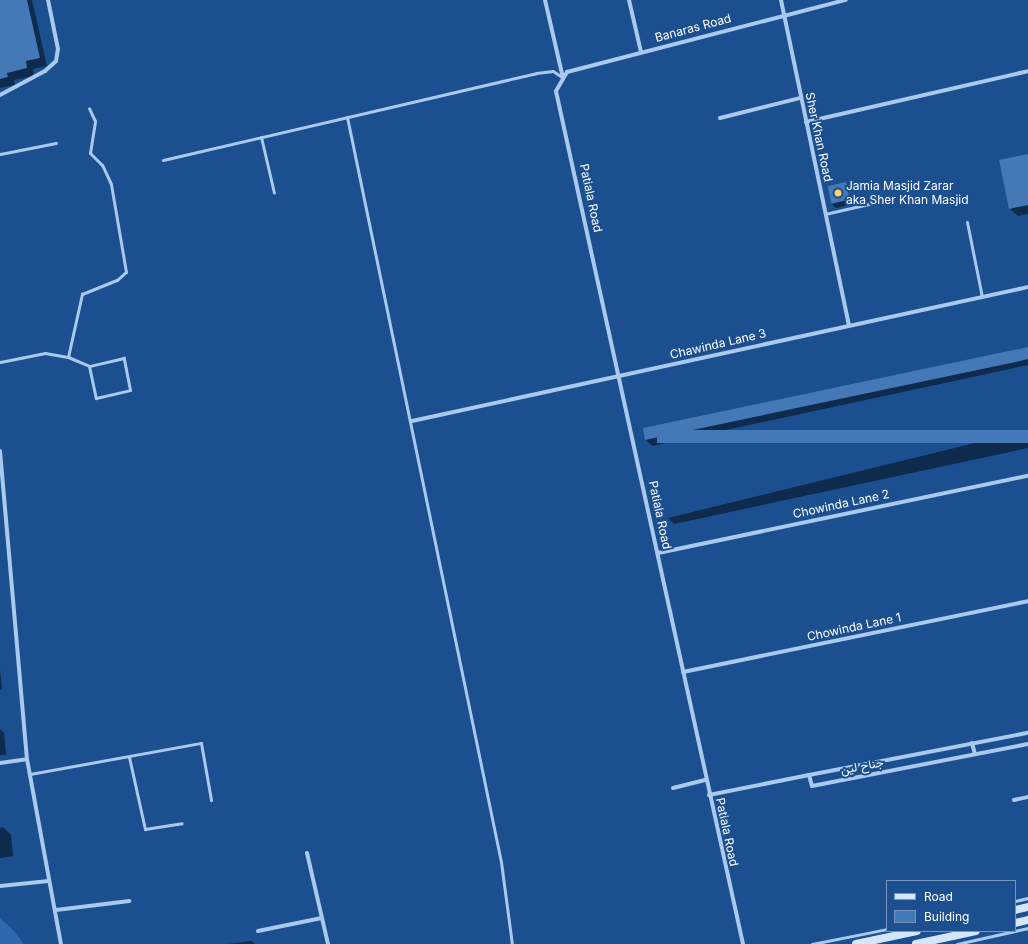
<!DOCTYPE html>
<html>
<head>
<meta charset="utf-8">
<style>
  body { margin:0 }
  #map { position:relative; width:1028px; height:944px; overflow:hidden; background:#1b4f8f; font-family:Inter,Vazirmatn,sans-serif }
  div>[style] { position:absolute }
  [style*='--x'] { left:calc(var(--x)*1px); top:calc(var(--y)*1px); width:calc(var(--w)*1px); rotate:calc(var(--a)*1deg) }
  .green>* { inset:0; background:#2e69ad }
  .shadow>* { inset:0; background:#0007 }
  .building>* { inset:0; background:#4478b7; transform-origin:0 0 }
  .service>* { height:3px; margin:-1.5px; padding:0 1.5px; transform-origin:1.5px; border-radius:1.5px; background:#a9c9ee }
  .minor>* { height:4px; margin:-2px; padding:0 2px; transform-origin:2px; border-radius:2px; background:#a9c9ee }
  .secondary>* { height:8px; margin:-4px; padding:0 4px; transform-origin:4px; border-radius:4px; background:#d6e6fa }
  .dots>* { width:11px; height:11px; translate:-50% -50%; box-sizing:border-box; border:2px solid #1b4f8f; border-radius:50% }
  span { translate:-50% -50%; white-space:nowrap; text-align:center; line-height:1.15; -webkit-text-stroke:4px #1b4f8f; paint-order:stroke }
  .street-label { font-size:12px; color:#fff }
  .poi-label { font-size:12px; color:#fff }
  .left { translate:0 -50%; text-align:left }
  .legend { position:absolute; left:886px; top:880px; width:130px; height:52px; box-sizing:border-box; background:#1b4f8f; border:1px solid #7695bc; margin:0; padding:5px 7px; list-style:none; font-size:12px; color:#fff }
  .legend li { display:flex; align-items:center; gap:8px; height:20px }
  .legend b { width:20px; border:1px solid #7695bc }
</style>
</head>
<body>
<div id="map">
  <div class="green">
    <div style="clip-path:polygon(0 918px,13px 930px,24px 944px,0 944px)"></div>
  </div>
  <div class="shadow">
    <div style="clip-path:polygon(0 0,32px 0,47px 66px,33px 69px,34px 76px,14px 80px,15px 85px,0 88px)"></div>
    <div style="clip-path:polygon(1028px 155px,1028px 214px,1018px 216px,1010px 209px)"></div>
    <div style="clip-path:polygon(845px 183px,853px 204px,836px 208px,832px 204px)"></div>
    <div style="clip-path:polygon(1028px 347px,1028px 365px,652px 446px,646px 440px,644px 429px)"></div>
    <div style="clip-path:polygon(1028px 430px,1028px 448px,674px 524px,668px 518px)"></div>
    <div style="clip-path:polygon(0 669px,2px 689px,0 690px)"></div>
    <div style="clip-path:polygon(0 729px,4px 733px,6px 755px,0 755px)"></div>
    <div style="clip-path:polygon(3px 827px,11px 835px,13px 856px,0 858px,0 828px)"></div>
    <div style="clip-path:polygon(252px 941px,255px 944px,228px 944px)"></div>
  </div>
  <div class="building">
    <div style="clip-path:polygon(0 0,27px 0,40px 58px,26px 61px,27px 68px,7px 73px,8px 77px,0 79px)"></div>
    <div style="clip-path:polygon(1028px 154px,1028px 205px,1009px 209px,999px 160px)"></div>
    <div style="left:846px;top:182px;width:18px;height:19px;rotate:77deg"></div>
    <div style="clip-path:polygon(1028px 347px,1028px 359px,1020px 361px,645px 440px,643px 428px)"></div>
    <div style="left:1028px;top:430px;width:13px;height:371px;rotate:90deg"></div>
  </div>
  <div class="service">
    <div style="--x:347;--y:117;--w:761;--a:78.32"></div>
    <div style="--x:501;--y:862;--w:83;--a:82.4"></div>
    <div style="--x:261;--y:137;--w:57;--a:76.9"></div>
    <div style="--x:0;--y:154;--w:57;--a:-11.1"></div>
    <div style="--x:163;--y:160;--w:383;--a:-13.1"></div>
    <div style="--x:536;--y:73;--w:17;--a:-7"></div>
    <div style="--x:553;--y:71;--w:12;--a:35"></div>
    <div style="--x:825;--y:214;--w:67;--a:-13"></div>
    <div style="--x:967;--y:222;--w:76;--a:78.7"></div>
    <div style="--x:68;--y:357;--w:23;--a:23"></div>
    <div style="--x:89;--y:366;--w:33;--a:78"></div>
    <div style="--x:96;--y:398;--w:35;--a:-13"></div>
    <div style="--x:130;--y:390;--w:33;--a:-101"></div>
    <div style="--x:124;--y:358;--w:36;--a:167"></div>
    <div style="--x:0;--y:362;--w:46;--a:-11.3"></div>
    <div style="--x:45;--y:353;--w:23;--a:10"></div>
    <div style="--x:68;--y:357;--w:65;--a:-77.5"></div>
    <div style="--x:82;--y:294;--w:38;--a:-22"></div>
    <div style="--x:117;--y:280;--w:12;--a:-42"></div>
    <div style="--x:126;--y:272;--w:89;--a:-99.7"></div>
    <div style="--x:111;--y:184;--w:21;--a:-115"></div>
    <div style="--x:102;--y:165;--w:17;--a:-135"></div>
    <div style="--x:90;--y:153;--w:32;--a:-81"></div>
    <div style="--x:95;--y:121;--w:14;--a:-115"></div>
    <div style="--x:129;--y:757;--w:74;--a:77.5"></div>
    <div style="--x:145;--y:829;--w:37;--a:-9"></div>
    <div style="--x:30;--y:774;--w:174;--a:-10.3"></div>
    <div style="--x:201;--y:743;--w:58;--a:80"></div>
    <div style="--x:1015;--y:901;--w:13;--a:-13"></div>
    <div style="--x:812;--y:944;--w:76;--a:-11.3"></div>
    <div style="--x:957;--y:944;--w:73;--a:-12.7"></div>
  </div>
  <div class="minor">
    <div style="--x:545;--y:0;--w:80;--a:77"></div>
    <div style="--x:629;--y:0;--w:53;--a:77"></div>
    <div style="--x:781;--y:0;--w:332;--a:78.2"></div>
    <div style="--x:0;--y:95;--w:51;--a:-28.1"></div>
    <div style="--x:45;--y:71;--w:15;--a:-42"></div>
    <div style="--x:56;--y:61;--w:12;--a:-81"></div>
    <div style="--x:58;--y:49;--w:50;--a:-101.5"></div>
    <div style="--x:720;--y:118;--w:82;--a:-14"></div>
    <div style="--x:806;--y:122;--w:228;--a:-12.9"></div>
    <div style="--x:412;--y:421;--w:630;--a:-12.27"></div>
    <div style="--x:0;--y:451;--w:309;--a:85"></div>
    <div style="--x:27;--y:759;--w:188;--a:79.6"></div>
    <div style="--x:658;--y:553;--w:378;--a:-11.8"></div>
    <div style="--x:683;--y:672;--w:352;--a:-11.6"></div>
    <div style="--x:972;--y:743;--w:11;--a:75"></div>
    <div style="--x:0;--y:763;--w:27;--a:-8"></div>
    <div style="--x:809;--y:775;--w:223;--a:-10.9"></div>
    <div style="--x:673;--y:788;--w:34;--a:-14"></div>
    <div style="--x:709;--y:795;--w:102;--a:-11.3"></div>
    <div style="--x:809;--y:775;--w:11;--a:75"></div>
    <div style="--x:812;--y:786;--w:220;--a:-11"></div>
    <div style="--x:1014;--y:800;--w:14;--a:-12"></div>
    <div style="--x:307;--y:853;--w:93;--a:77"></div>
    <div style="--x:0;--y:886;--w:49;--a:-5.8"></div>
    <div style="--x:56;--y:910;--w:74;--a:-7"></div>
    <div style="--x:258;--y:931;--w:65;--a:-11.5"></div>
    <div style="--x:743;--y:944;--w:873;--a:-102.37"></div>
    <div style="--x:556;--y:91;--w:22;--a:-60"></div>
    <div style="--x:567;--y:72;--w:288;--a:-14.5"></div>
  </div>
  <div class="secondary">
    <div style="--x:1015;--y:910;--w:13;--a:-13"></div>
    <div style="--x:1015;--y:923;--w:13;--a:-13"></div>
    <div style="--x:856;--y:944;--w:62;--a:-12"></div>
    <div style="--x:916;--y:944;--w:61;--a:-12.2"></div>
  </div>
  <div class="dots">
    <div style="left:838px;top:193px;background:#ffd166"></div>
  </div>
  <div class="street-label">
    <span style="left:693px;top:28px;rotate:-15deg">Banaras Road</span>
    <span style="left:819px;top:137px;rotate:78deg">Sher Khan Road</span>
    <span style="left:591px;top:198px;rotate:78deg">Patiala Road</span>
    <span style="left:718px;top:344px;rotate:-13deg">Chawinda Lane 3</span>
    <span style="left:841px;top:504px;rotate:-12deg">Chowinda Lane 2</span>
    <span style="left:660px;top:515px;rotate:78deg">Patiala Road</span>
    <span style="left:854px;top:627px;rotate:-12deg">Chowinda Lane 1</span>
    <span style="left:862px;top:766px;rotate:-11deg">جناح لین</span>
    <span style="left:727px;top:832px;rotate:78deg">Patiala Road</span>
  </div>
  <div class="poi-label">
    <span class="left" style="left:846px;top:193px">Jamia Masjid Zarar<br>aka Sher Khan Masjid</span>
  </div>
  <ul class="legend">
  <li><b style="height:5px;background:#d6e6fa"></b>Road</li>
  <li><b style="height:11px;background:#4478b7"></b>Building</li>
  </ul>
</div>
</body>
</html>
